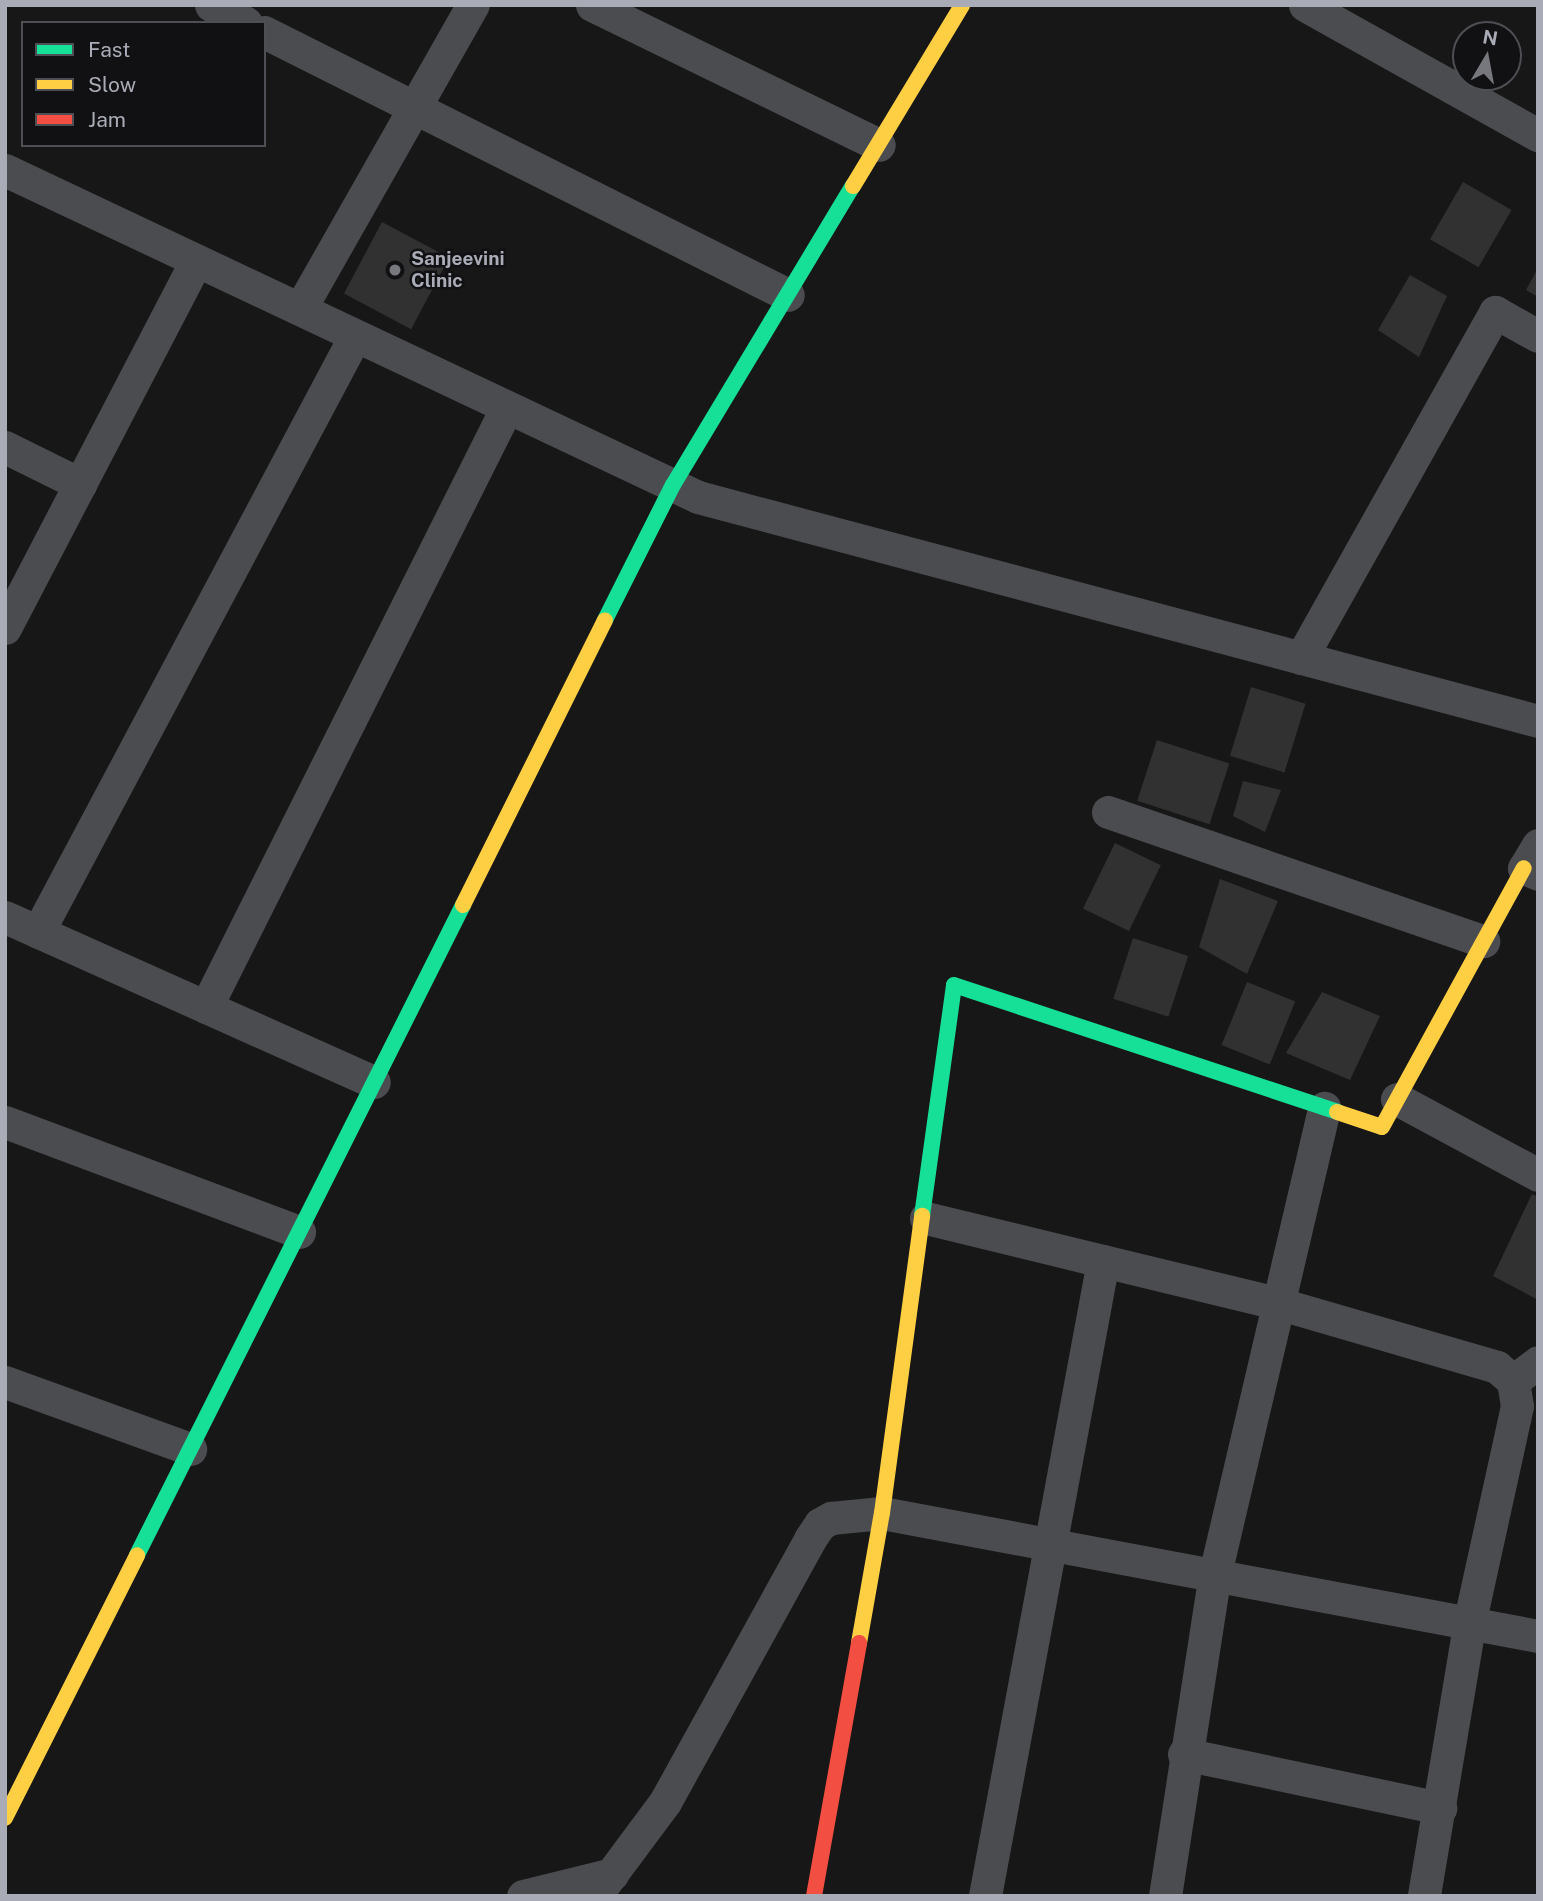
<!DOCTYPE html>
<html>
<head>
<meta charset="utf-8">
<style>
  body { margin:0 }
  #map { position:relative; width:1543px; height:1901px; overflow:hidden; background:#171717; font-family:"Public Sans",sans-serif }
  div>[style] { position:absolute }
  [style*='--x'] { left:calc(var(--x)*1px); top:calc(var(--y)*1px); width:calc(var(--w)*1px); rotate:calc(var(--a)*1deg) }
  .building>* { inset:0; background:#313132; transform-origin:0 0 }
  .street>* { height:33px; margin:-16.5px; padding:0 16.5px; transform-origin:16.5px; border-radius:16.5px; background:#4b4c4f }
  .fast>* { height:16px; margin:-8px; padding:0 8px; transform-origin:8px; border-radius:8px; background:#16e098 }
  .slow>* { height:16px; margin:-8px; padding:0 8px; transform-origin:8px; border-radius:8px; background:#ffcf43 }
  .jam>* { height:16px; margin:-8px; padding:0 8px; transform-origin:8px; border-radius:8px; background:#f24e42 }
  .dots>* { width:19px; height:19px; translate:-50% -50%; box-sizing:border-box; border:4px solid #111113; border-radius:50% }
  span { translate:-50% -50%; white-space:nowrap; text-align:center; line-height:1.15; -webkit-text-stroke:5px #111113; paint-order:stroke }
  .poi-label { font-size:19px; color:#a9acb6; font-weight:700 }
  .left { translate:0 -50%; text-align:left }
  .frame { position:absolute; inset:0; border:7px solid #a9acb6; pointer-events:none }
  .legend { position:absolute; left:21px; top:21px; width:245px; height:126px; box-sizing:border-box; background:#111113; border:2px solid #4e4f54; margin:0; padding:9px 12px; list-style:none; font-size:21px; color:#a9acb6 }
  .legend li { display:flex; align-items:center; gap:14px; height:35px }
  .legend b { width:35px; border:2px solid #4e4f54 }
  .north { position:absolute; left:1452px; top:21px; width:70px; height:70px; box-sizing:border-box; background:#111113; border:2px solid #4e4f54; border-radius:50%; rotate:10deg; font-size:19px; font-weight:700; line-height:28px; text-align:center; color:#a9acb6 }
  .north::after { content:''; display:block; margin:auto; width:24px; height:32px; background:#76787e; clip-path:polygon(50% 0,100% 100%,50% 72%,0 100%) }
</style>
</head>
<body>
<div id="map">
  <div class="building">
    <div style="left:1463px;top:182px;width:56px;height:66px;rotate:30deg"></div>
    <div style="left:382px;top:222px;width:76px;height:81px;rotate:28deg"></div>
    <div style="clip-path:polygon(1538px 268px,1538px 297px,1526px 290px)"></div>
    <div style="clip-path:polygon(1410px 275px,1447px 296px,1419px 357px,1378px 330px)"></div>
    <div style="left:1251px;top:687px;width:57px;height:72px;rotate:17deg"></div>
    <div style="left:1157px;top:740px;width:76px;height:64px;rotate:18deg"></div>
    <div style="clip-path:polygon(1243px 781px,1281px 790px,1265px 832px,1233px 816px)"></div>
    <div style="left:1115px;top:843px;width:51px;height:73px;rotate:26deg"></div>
    <div style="clip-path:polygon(1220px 879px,1278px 901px,1247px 974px,1199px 947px)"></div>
    <div style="left:1133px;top:938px;width:58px;height:64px;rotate:18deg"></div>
    <div style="left:1247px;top:982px;width:52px;height:68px;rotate:22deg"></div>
    <div style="clip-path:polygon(1322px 992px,1380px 1016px,1350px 1080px,1286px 1053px)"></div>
    <div style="clip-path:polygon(1532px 1194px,1538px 1197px,1538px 1300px,1493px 1276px)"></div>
  </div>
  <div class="street">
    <div style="--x:211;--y:5;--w:39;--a:27"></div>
    <div style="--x:592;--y:5;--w:319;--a:26"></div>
    <div style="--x:1305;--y:5;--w:267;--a:29.2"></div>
    <div style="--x:264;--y:32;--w:586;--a:26.65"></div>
    <div style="--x:5;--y:170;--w:766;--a:25.26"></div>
    <div style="--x:698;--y:497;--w:869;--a:14.93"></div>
    <div style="--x:300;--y:309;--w:350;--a:-60.4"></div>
    <div style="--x:5;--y:447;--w:84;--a:26.3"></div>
    <div style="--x:5;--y:628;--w:414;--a:-62.5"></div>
    <div style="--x:1301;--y:658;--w:397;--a:-60.7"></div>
    <div style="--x:1495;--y:312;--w:49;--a:29.2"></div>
    <div style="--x:1108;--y:812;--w:397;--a:19"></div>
    <div style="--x:1538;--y:845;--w:27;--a:121"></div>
    <div style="--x:1524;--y:868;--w:15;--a:23"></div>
    <div style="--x:5;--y:917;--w:404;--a:24.1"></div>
    <div style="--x:38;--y:932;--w:675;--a:-61.99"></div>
    <div style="--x:206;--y:1007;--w:671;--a:-63.36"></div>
    <div style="--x:1397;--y:1099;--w:160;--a:28.3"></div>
    <div style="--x:5;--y:1122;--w:314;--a:20.5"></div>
    <div style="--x:926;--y:1218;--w:182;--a:13.7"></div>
    <div style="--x:1103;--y:1261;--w:646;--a:100.53"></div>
    <div style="--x:1103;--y:1261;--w:179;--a:13.6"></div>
    <div style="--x:1277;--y:1303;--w:229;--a:16.2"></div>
    <div style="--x:1497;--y:1367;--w:21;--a:41"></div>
    <div style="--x:1513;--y:1381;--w:25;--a:81"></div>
    <div style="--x:1517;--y:1406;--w:219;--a:102.4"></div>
    <div style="--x:1470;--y:1620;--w:280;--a:99.5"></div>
    <div style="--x:1513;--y:1381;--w:31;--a:-37"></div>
    <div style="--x:5;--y:1382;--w:197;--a:19.9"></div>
    <div style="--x:1184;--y:1754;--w:262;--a:11.9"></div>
    <div style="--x:523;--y:1896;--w:92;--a:-13.9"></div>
    <div style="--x:595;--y:1896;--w:117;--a:-53.3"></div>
    <div style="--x:665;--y:1802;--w:300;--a:-61.1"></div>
    <div style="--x:810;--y:1539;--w:18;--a:-56"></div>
    <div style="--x:820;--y:1524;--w:13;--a:-29"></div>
    <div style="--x:831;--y:1518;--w:51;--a:-5.6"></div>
    <div style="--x:882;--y:1513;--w:667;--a:10.62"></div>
    <div style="--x:1165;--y:1896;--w:322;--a:-81.2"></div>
    <div style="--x:1214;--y:1578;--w:483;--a:-76.8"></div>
  </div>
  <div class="fast">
    <div style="--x:605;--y:620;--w:151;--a:-63.3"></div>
    <div style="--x:673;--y:485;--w:349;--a:-59"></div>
    <div style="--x:922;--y:1216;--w:233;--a:-82.1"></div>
    <div style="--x:954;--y:985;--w:404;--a:18.3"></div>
    <div style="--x:137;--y:1555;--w:727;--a:-63.36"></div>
  </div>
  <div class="slow">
    <div style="--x:853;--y:186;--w:211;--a:-58.9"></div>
    <div style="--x:463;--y:905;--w:318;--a:-63.5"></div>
    <div style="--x:1337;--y:1112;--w:47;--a:18.4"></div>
    <div style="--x:1382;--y:1127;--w:295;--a:-61.3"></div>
    <div style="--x:859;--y:1643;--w:132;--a:-80"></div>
    <div style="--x:882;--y:1513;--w:300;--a:-82.3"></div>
    <div style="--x:5;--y:1818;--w:294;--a:-63.3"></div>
  </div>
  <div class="jam">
    <div style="--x:814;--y:1896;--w:257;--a:-79.9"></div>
  </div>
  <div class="dots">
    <div style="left:395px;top:270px;background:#76787e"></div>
  </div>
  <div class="poi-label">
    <span class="left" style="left:411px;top:270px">Sanjeevini<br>Clinic</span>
  </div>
  <div class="frame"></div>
  <ul class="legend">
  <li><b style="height:9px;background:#16e098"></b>Fast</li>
  <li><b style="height:9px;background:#ffcf43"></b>Slow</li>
  <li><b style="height:9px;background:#f24e42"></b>Jam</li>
  </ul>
  <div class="north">N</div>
</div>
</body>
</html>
